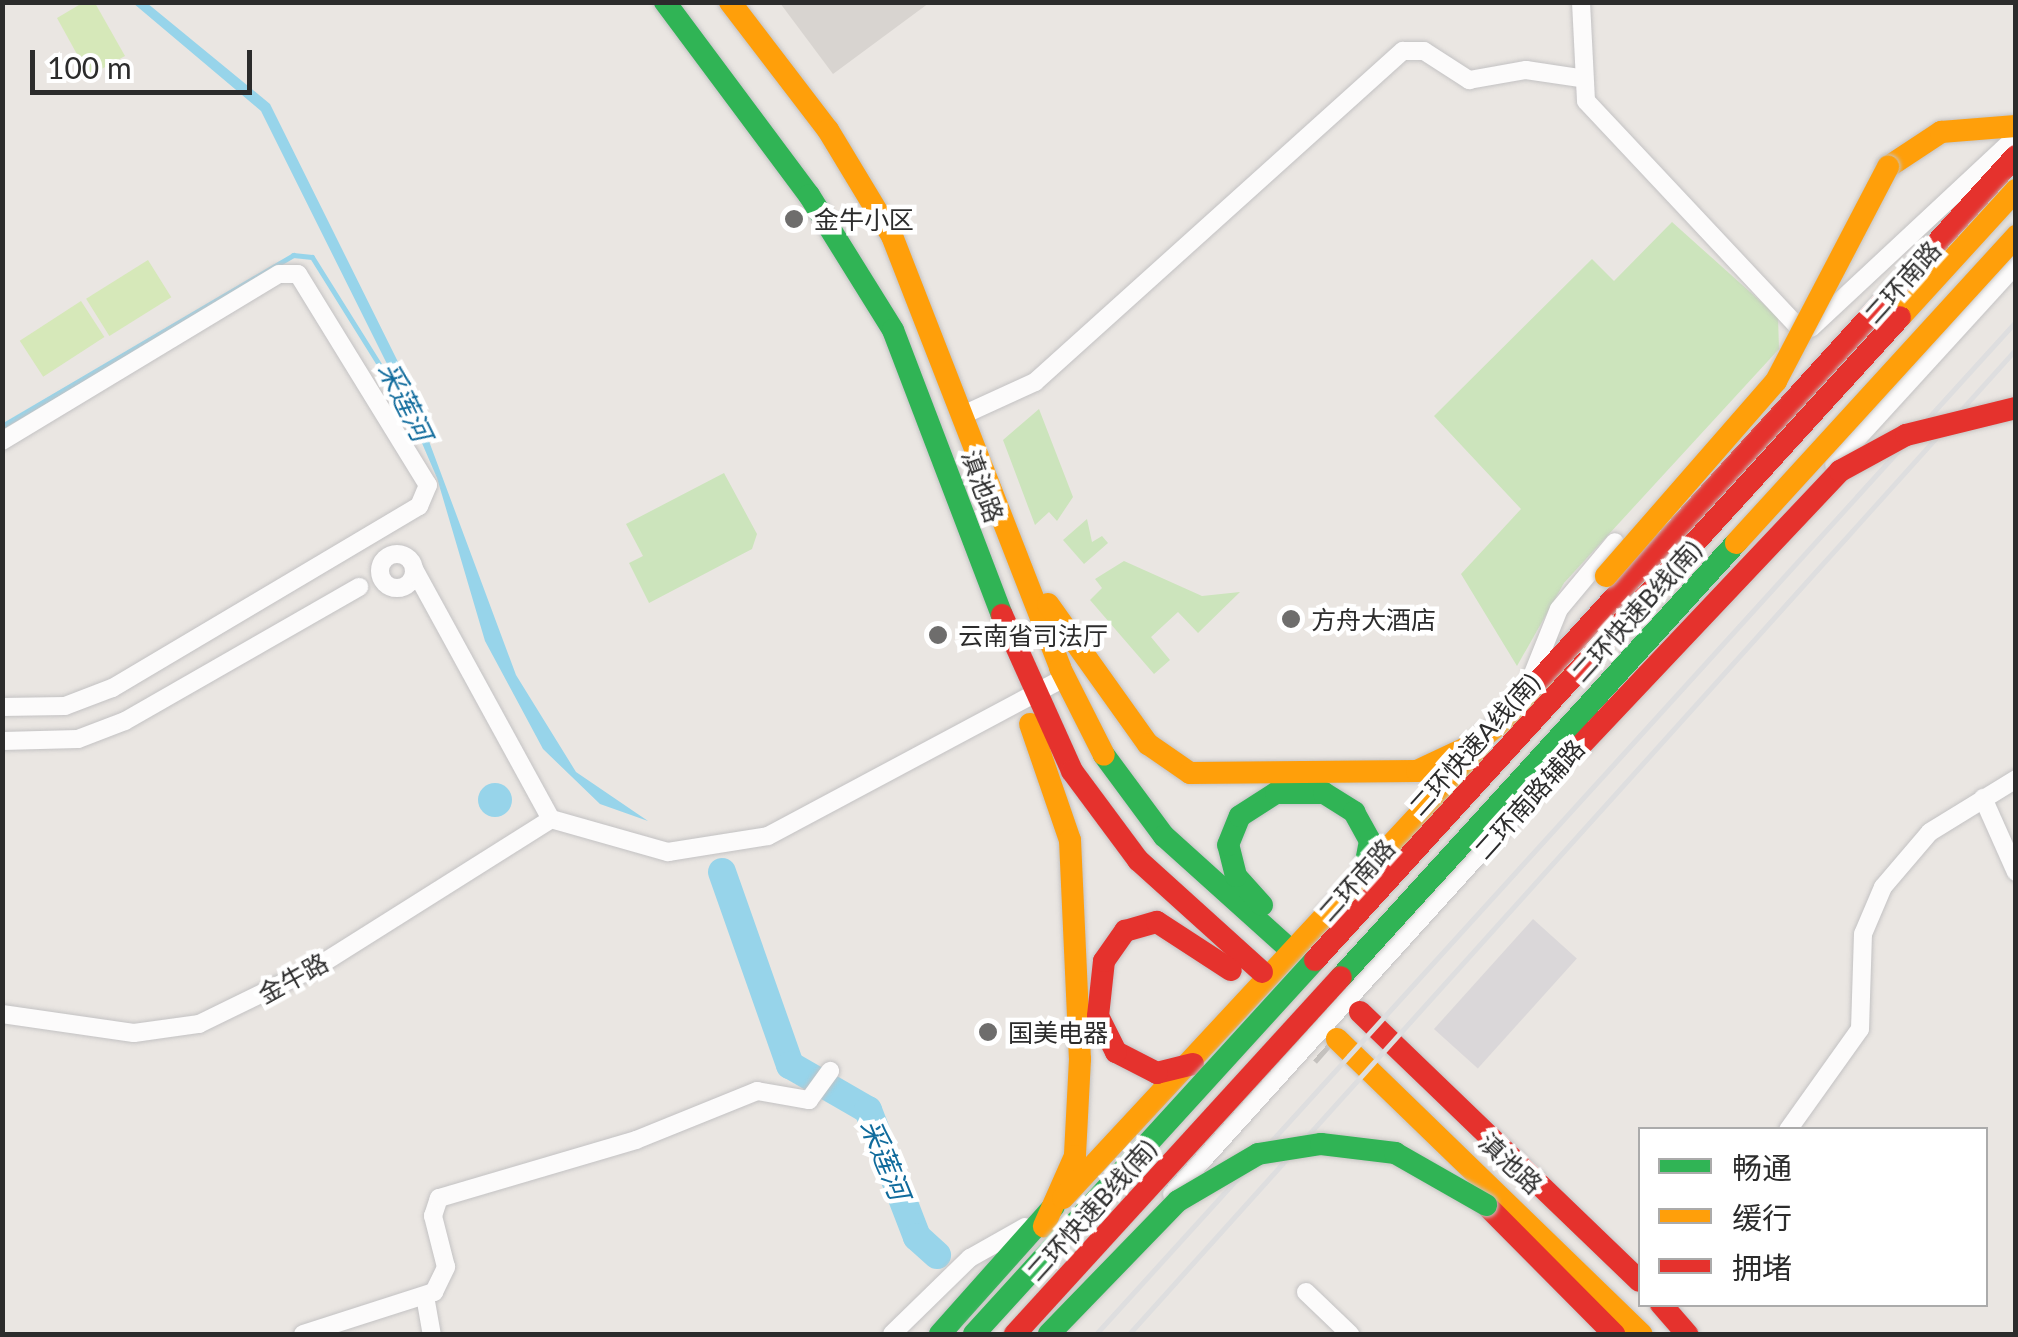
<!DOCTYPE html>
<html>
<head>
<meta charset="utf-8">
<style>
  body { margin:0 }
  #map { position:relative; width:2018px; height:1337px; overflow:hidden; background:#eae6e2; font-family:Lato,"Noto Sans SC",sans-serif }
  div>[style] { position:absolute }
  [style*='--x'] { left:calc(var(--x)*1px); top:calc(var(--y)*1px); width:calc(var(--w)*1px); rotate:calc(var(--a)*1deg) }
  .industrial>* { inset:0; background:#dad7d9; transform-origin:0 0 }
  .green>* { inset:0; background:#cce4bc }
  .pitch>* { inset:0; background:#d6e8b9; transform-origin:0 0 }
  .plaza>* { inset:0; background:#d8d4d0 }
  .water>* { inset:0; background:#97d4ea }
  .round { border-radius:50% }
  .stream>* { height:5px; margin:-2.5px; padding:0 2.5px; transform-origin:2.5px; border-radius:2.5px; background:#97d4ea }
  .river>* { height:28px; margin:-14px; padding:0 14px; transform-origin:14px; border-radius:14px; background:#97d4ea }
  .primary-tunnel>* { height:28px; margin-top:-14px; transform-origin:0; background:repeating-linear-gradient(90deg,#c4c1be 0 28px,transparent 0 42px) }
  .roads { filter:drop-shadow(0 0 2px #c3c2c3) drop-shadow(0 0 2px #c3c2c3) }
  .street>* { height:18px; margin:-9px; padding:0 9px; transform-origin:9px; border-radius:9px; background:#fcfbfb }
  .street>.ring { margin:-9px; padding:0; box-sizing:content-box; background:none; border:18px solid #fcfbfb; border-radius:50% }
  .fast>* { height:22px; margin:-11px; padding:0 11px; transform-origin:11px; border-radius:11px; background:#30b455 }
  .slow>* { height:22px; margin:-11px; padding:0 11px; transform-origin:11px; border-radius:11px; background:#ff9f0a }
  .jam>* { height:22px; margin:-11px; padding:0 11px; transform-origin:11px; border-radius:11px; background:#e5322d }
  .rail>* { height:5px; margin:-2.5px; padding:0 2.5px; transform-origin:2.5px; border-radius:2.5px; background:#dededf }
  .bridges { filter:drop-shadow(0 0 2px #c6c4c2) drop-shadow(0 0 2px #c6c4c2) }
  .fast-bridge>* { height:22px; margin:-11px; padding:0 11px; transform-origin:11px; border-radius:11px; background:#30b455 }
  .slow-bridge>* { height:22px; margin:-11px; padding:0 11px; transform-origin:11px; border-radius:11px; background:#ff9f0a }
  .jam-bridge>* { height:22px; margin:-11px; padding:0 11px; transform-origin:11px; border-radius:11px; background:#e5322d }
  .dots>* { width:28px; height:28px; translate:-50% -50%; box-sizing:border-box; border:5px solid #fff; border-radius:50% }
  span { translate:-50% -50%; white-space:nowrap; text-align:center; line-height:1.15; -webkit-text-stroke:9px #fff; paint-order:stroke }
  .poi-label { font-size:25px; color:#2c2c2c }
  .left { translate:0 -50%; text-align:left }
  .street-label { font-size:25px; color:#2c2c2c }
  .water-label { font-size:28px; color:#106b9c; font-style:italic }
  .frame { position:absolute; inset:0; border:5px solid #2c2c2c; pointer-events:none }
  .legend { position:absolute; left:1638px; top:1127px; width:350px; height:180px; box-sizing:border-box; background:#fff; border:2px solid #ababab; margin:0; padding:12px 18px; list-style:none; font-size:30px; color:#2c2c2c }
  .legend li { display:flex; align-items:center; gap:20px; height:50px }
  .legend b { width:50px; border:2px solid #ababab }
  .scale { position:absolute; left:30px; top:50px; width:222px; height:45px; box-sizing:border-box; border:5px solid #2c2c2c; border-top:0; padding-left:12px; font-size:30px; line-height:35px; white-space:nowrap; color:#2c2c2c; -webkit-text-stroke:8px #fff; paint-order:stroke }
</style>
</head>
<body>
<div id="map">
  <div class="industrial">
    <div style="left:1533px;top:919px;width:59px;height:148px;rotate:42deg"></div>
  </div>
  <div class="green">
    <div style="clip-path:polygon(1672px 222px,1778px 317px,1779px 349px,1564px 583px,1517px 666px,1461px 574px,1521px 509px,1434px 416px,1592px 259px,1614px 281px)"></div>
    <div style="clip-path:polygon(1039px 409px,1073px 497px,1057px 521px,1049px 512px,1035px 525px,1003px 440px)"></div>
    <div style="clip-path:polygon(724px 473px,757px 534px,752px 549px,649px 603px,629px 563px,643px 556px,626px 524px)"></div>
    <div style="clip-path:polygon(1087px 519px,1092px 542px,1102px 536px,1108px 543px,1084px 564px,1063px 540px)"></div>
    <div style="clip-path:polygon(1124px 561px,1202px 596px,1240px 592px,1198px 633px,1178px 612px,1151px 637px,1170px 660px,1154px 674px,1090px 600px,1102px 588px,1095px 579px)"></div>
  </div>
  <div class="pitch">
    <div style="clip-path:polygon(84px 2px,95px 3px,125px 56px,89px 76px,57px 18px)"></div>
    <div style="left:148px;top:260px;width:44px;height:73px;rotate:58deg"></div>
    <div style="left:81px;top:301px;width:43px;height:73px;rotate:57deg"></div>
  </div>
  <div class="plaza">
    <div style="clip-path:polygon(780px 3px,929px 3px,833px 74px)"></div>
  </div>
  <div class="water">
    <div style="clip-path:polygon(133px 3px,147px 3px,270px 104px,404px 374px,516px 675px,576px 772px,648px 821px,600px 804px,543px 749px,485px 641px,437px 478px,394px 378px,261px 111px)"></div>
    <div class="round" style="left:478px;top:783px;width:34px;height:34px"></div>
  </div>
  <div class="stream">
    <div style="--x:2;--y:426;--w:338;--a:-30.4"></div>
    <div style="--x:293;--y:255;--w:19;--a:6"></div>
    <div style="--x:312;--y:257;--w:195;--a:58"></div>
  </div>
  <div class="river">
    <div style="--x:722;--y:872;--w:205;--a:70.6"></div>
    <div style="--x:790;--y:1065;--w:90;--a:30"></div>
    <div style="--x:868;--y:1110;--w:136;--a:68.9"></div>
    <div style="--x:917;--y:1237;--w:27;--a:42"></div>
  </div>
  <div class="primary-tunnel">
    <div style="--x:1291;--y:1022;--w:47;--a:41.5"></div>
  </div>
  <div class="roads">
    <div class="street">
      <div style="--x:1581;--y:2;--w:99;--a:87.1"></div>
      <div style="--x:1586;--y:101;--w:318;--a:46.8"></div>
      <div style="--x:1811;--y:328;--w:280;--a:-43"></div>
      <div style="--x:965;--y:414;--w:77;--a:-24.6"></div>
      <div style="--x:1035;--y:382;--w:495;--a:-42"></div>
      <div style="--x:1403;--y:51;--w:21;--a:0"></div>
      <div style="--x:1424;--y:51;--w:54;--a:32.8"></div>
      <div style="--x:1469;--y:80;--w:58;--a:-10"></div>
      <div style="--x:1526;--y:70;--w:55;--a:8.4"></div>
      <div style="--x:2;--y:441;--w:323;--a:-31.1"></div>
      <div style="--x:279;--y:274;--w:19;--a:0"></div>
      <div style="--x:298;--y:274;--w:248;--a:58.4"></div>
      <div style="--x:428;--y:485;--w:23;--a:113"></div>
      <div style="--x:419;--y:506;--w:357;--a:149.3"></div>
      <div style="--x:112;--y:688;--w:50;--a:159"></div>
      <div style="--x:65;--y:706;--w:63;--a:179.1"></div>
      <div style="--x:1834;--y:464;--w:270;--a:-47.6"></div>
      <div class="ring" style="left:380px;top:554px;width:16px;height:16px"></div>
      <div style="--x:414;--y:569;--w:285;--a:61.3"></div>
      <div style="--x:551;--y:819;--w:122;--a:15.8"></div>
      <div style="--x:668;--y:852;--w:101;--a:-9.1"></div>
      <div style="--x:768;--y:836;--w:336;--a:-28.1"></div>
      <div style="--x:1532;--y:676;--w:72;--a:-68.1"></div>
      <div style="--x:1559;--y:609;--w:87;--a:-50.1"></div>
      <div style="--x:2;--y:741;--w:76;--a:-1.5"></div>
      <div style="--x:78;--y:739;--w:50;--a:-21"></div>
      <div style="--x:125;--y:721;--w:270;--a:-29.8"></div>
      <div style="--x:1983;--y:798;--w:81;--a:66"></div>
      <div style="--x:2;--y:1014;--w:133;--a:8.2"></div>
      <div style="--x:134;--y:1033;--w:66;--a:-7.9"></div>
      <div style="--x:199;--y:1024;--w:132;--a:-26"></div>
      <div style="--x:318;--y:966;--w:275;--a:-32.2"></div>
      <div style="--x:1788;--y:1130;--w:124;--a:-54.5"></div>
      <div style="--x:1860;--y:1029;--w:95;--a:-88.2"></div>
      <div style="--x:1863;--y:934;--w:51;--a:-66.9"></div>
      <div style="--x:1883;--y:887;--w:72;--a:-49.5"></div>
      <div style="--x:1930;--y:832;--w:101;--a:-31.6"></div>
      <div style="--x:1172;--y:1194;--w:615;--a:-47.9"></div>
      <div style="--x:1306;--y:1292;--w:61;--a:43.7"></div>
      <div style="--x:425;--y:1296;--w:39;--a:80"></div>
      <div style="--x:303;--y:1334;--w:138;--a:-17.8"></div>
      <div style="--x:434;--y:1292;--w:28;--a:-64"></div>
      <div style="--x:446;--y:1267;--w:53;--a:-104.3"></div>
      <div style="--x:433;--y:1216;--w:19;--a:-72"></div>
      <div style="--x:439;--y:1198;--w:205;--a:-16.4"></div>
      <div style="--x:636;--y:1140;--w:131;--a:-22"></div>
      <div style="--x:757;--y:1091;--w:53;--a:9.8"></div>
      <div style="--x:809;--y:1100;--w:36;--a:-54"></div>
      <div style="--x:892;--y:1334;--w:109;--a:-44.3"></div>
      <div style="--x:970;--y:1258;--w:63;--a:-29.4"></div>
    </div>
    <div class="fast">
      <div style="--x:665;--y:2;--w:241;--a:53.3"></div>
      <div style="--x:809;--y:195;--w:159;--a:58.1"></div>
      <div style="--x:893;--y:330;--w:305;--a:69.1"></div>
      <div style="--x:1104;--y:755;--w:101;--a:53.5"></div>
      <div style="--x:1164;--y:836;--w:163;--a:42"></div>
      <div style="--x:1262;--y:905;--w:39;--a:-132"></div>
      <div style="--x:1236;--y:876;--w:32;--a:-104"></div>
      <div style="--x:1228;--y:845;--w:31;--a:-68"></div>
      <div style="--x:1240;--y:816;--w:43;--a:-32.6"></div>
      <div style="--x:1276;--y:793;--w:48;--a:0"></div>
      <div style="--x:1324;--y:793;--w:36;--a:32"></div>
      <div style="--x:1354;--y:812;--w:33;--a:61"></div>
      <div style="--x:1370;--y:841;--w:37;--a:101"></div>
      <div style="--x:940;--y:1334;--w:171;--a:-48.3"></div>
    </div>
    <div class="slow">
      <div style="--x:730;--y:2;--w:161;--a:52.6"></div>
      <div style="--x:828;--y:130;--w:124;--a:58.9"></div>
      <div style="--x:892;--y:236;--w:464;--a:68.7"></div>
      <div style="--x:1060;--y:668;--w:97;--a:63.2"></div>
      <div style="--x:1888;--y:167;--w:64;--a:-33.4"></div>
      <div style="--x:1941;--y:132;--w:75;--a:-4.6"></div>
      <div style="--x:1048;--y:604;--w:172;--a:54.5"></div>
      <div style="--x:1148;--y:744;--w:51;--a:34.6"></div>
      <div style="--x:1190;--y:773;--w:227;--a:-0.5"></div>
      <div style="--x:1417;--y:771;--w:63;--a:-25.3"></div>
      <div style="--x:1474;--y:744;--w:107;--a:-38.2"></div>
      <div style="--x:1030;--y:724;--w:123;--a:71"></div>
      <div style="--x:1070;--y:840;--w:219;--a:87.4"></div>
      <div style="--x:1080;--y:1059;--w:97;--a:93"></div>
      <div style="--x:1075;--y:1156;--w:77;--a:113.9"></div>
      <div style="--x:1337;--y:1039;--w:424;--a:44.1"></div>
      <div style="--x:1063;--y:1198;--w:611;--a:-47.12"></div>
    </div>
    <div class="jam">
      <div style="--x:1002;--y:615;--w:171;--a:65.8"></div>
      <div style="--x:1072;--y:771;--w:111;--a:53.4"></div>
      <div style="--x:1138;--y:860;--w:167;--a:42.1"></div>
      <div style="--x:1534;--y:686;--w:716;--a:-47.72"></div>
      <div style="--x:1360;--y:1012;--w:388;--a:43.9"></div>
      <div style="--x:1193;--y:1064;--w:37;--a:166"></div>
      <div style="--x:1157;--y:1073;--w:46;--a:-152.9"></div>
      <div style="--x:1116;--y:1052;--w:40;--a:-116.6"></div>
      <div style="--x:1098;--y:1016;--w:55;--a:-83.8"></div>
      <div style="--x:1104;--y:961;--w:37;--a:-55"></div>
      <div style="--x:1125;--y:931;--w:33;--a:-16"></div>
      <div style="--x:1157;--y:922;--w:88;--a:33"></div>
      <div style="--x:1486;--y:1205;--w:182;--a:45.2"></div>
      <div style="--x:1661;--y:1304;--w:40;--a:49"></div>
    </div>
  </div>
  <div class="rail">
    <div style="--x:1096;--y:1334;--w:1368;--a:-47.75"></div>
    <div style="--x:1129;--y:1334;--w:1326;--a:-48"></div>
  </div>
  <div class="bridges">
    <div class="fast-bridge">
      <div style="--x:1341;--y:977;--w:587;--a:-47.69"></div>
      <div style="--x:974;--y:1334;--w:506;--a:-47.64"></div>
      <div style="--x:1049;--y:1334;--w:185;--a:-45.9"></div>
      <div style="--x:1178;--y:1201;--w:93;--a:-30.4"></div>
      <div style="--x:1258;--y:1154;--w:64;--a:-9"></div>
      <div style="--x:1321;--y:1144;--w:75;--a:6.9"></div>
      <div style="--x:1395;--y:1153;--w:105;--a:29.7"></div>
    </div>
    <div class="slow-bridge">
      <div style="--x:1900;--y:317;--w:172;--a:-47.6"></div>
      <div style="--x:1736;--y:543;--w:416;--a:-47.6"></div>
      <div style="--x:1606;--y:576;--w:259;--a:-48.9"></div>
      <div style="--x:1776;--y:381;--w:242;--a:-62.4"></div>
    </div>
    <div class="jam-bridge">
      <div style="--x:1582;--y:744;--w:376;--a:-46.6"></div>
      <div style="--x:1840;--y:471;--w:75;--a:-28.6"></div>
      <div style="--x:1906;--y:435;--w:113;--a:-13.8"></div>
      <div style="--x:1315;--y:960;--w:869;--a:-47.7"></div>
      <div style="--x:1015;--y:1334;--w:483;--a:-47.6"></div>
    </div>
  </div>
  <div class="dots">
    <div style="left:794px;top:219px;background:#6e6d6c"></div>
    <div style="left:1291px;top:619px;background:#6e6d6c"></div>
    <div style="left:938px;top:635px;background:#6e6d6c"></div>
    <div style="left:988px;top:1032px;background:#6e6d6c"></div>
  </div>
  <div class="poi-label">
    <span class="left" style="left:814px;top:219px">金牛小区</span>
    <span class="left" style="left:1311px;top:619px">方舟大酒店</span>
    <span class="left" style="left:958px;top:635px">云南省司法厅</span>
    <span class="left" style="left:1008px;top:1032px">国美电器</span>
  </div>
  <div class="street-label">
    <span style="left:1902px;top:282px;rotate:-48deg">二环南路</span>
    <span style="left:983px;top:486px;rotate:70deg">滇池路</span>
    <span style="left:1636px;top:611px;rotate:-48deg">二环快速B线(南)</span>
    <span style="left:1474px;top:744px;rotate:-48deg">二环快速A线(南)</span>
    <span style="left:1529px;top:799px;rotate:-48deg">二环南路辅路</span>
    <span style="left:1356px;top:880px;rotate:-48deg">二环南路</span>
    <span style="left:293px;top:978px;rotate:-29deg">金牛路</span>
    <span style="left:1511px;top:1163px;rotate:43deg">滇池路</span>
    <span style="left:1091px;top:1210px;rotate:-48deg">二环快速B线(南)</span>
  </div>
  <div class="water-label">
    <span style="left:406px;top:401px;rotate:64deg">采莲河</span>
    <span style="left:886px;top:1159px;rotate:68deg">采莲河</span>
  </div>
  <div class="frame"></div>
  <ul class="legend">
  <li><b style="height:12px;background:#30b455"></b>畅通</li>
  <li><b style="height:12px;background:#ff9f0a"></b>缓行</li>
  <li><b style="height:12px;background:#e5322d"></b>拥堵</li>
  </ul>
  <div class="scale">100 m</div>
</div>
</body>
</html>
